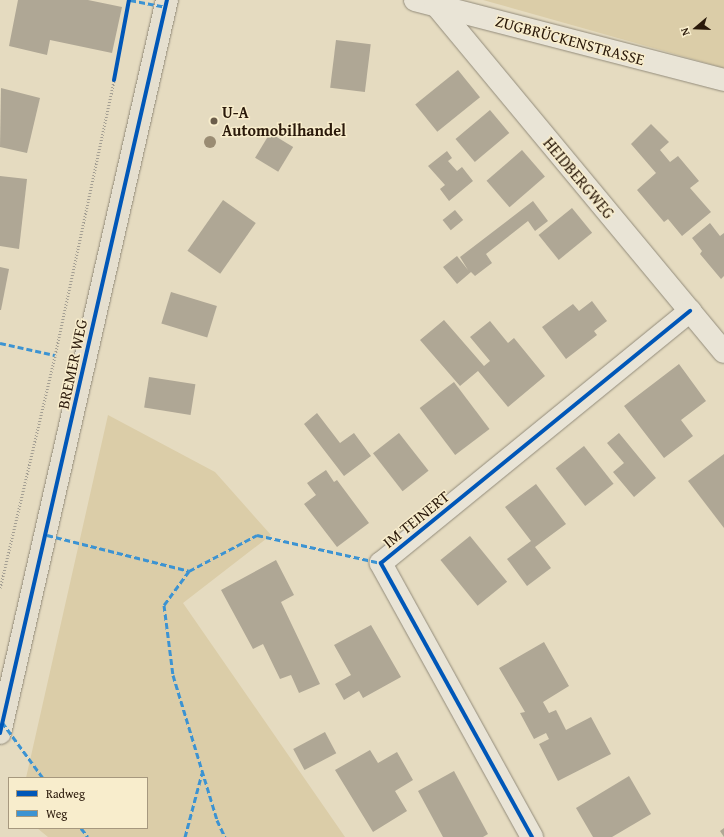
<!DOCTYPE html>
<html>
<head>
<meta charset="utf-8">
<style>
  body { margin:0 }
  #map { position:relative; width:724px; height:837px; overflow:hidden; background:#e5dbc0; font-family:"Gentium Book Plus",serif }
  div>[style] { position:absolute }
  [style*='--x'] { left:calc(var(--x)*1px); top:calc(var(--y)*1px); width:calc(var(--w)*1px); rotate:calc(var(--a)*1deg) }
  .green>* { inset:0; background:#dbcda8 }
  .building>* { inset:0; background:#afa795; transform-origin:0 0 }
  .path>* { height:2.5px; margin-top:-1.25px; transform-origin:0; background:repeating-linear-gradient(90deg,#a49f93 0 1px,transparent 0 3px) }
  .roads { filter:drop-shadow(0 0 1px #928b7a) drop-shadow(0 0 1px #928b7a) }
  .minor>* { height:22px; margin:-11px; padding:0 11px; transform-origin:11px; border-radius:11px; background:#e9e4d6 }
  .major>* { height:22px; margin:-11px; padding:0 11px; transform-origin:11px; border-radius:11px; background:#e5dfcf }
  .quiet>* { height:3px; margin-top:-1.5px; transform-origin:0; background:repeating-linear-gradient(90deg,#3c93d2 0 6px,transparent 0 9px) }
  .cycleway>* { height:4px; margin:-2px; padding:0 2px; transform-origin:2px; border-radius:2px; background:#0057b8 }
  .trees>* { width:12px; height:12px; margin:-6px; border-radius:50%; background:#9a8c73 }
  .dots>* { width:11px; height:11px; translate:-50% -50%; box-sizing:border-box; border:2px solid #f8edcc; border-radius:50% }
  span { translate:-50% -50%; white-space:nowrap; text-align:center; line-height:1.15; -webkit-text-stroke:3px #f8edcc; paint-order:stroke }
  .street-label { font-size:16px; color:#2a190a }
  .poi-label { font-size:16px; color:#2a190a; font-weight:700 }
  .left { translate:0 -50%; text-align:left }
  .legend { position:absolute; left:8px; top:777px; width:140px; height:52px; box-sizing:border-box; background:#f8edcc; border:1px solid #a6987e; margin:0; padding:5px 7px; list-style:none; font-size:12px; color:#2a190a }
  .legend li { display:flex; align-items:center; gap:8px; height:20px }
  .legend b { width:20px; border:1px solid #a6987e }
  .north { position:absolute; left:676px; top:8px; width:40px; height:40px; -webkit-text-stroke:3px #f8edcc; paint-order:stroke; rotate:251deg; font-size:11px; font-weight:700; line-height:16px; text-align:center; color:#2a190a }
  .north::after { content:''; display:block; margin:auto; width:14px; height:18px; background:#2a190a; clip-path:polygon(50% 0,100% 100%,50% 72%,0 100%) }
</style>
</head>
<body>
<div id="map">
  <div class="green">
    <div style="clip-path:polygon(483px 0,724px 0,724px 68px)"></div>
    <div style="clip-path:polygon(108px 415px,215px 472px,271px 535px,183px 603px,345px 837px,48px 837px,37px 828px,147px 828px,147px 778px,26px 778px)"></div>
  </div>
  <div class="building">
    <div style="clip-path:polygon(18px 0,88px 0,122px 7px,112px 53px,50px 40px,47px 55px,9px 46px)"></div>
    <div style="left:336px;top:40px;width:35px;height:48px;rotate:7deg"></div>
    <div style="left:458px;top:70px;width:35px;height:55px;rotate:51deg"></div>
    <div style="clip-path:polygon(1px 88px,40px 98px,27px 153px,0 147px)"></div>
    <div style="left:490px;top:110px;width:30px;height:45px;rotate:50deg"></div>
    <div style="clip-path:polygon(651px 124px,669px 142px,660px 150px,670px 162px,678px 156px,699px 181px,690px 188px,711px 212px,682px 236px,668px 219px,664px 222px,637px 190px,656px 173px,631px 144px)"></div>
    <div style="left:270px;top:133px;width:27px;height:29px;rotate:31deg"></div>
    <div style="left:522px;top:150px;width:35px;height:47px;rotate:49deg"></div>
    <div style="clip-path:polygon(447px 151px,452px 158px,448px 161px,457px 171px,462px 167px,473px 181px,449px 201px,440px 189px,445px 185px,428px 166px)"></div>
    <div style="clip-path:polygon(0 176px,27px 179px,19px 249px,0 246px)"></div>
    <div style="left:223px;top:200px;width:40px;height:62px;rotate:35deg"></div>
    <div style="clip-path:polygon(533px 201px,548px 221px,535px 231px,528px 221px,486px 254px,492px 263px,475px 276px,471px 272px,457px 284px,443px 267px,457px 256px,468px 270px,460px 257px)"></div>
    <div style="left:572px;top:208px;width:32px;height:43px;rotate:51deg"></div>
    <div style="left:455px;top:210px;width:13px;height:16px;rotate:51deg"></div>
    <div style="clip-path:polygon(710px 223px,720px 236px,724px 233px,724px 276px,721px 279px,700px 254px,702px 251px,692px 238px)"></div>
    <div style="clip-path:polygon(0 267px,9px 269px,1px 310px,0 310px)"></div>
    <div style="left:171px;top:292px;width:48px;height:33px;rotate:17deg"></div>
    <div style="clip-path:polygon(592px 301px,607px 321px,594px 331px,597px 335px,566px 359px,542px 327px,573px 304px,579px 311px)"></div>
    <div style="clip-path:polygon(444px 320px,484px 366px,490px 361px,470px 337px,490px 321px,508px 343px,514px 338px,545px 376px,508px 407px,478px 371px,460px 386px,420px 340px)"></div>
    <div style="clip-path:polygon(679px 364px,706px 401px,681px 420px,693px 436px,664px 458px,624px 406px)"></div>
    <div style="left:149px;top:377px;width:47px;height:31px;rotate:9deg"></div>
    <div style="left:454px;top:382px;width:59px;height:43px;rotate:53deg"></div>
    <div style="clip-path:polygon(317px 413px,340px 443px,354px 433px,371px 456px,344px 476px,304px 424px)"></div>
    <div style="left:399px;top:433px;width:48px;height:33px;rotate:52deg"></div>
    <div style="clip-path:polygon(619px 433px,656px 478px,634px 497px,613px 472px,624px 463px,607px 443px)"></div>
    <div style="left:584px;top:446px;width:48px;height:36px;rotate:52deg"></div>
    <div style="clip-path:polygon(724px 454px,724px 528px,688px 481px)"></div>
    <div style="clip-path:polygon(326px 470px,334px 482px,337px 480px,369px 523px,337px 547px,304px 504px,316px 495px,307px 483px)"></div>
    <div style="clip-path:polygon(536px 484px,566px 524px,535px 547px,551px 568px,527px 586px,507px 559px,531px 541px,505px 507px)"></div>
    <div style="left:470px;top:536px;width:59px;height:38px;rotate:51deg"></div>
    <div style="clip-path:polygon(276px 560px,294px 595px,281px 602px,320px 684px,299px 693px,291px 675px,280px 679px,263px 644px,253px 649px,221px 590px)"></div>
    <div style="clip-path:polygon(371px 625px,401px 677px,363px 698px,359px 691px,344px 700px,335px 684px,351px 675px,334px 645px)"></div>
    <div style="clip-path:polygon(544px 642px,569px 686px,543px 702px,549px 713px,556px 710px,566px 730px,591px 717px,611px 754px,558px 781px,539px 744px,549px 739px,546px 733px,534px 739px,520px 713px,525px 712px,499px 668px)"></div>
    <div style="left:325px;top:732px;width:24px;height:36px;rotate:62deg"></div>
    <div style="clip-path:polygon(370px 750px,378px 763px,397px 752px,413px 780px,395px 791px,407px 811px,373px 832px,335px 770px)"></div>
    <div style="clip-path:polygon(454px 771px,488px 834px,483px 837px,443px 837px,418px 791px)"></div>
    <div style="clip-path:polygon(629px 776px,651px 814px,612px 837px,593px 837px,576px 808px)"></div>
    <div style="clip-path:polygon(724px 828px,724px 837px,720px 831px)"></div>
  </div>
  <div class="path">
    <div style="--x:0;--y:588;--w:239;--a:-76.7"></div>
    <div style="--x:55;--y:355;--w:281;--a:-77.9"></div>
  </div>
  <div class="roads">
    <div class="minor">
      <div style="--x:415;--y:0;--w:319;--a:14.5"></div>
      <div style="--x:435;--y:4;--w:452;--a:50.3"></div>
      <div style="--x:532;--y:837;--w:313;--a:-118.9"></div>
      <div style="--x:381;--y:563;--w:399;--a:-39.2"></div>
    </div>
    <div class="major">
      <div style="--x:0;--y:733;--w:752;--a:-77.17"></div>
    </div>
  </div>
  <div class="quiet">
    <div style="--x:130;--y:0;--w:37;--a:11"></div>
    <div style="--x:0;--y:343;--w:56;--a:12.3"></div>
    <div style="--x:47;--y:535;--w:146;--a:14.2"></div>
    <div style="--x:189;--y:571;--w:77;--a:-27.9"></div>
    <div style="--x:257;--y:535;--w:127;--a:12.7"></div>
    <div style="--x:189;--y:571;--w:42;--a:126.3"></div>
    <div style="--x:164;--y:605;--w:71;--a:82.7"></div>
    <div style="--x:173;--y:675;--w:152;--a:73.1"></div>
    <div style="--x:217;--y:820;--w:19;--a:65"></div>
    <div style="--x:2;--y:722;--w:69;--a:53.8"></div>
    <div style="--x:81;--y:828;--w:11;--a:52"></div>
    <div style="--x:185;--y:837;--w:66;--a:-75.1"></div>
  </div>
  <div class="cycleway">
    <div style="--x:114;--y:80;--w:81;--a:-79.4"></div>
    <div style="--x:0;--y:733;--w:752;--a:-77.17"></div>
    <div style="--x:532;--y:837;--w:313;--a:-118.9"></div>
    <div style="--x:381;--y:563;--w:399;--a:-39.2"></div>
  </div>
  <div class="trees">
    <div style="left:210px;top:142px"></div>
  </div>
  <div class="dots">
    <div style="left:214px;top:121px;background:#6b5d4a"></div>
  </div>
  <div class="street-label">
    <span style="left:570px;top:40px;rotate:15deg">ZUGBRÜCKENSTRASSE</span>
    <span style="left:579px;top:178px;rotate:50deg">HEIDBERGWEG</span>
    <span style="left:72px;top:364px;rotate:-78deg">BREMER WEG</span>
    <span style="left:416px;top:519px;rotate:-39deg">IM TEINERT</span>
  </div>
  <div class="poi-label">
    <span class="left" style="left:222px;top:121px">U-A<br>Automobilhandel</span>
  </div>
  <ul class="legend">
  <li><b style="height:5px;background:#0057b8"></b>Radweg</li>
  <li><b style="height:5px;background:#3c93d2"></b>Weg</li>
  </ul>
  <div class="north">N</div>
</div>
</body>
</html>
